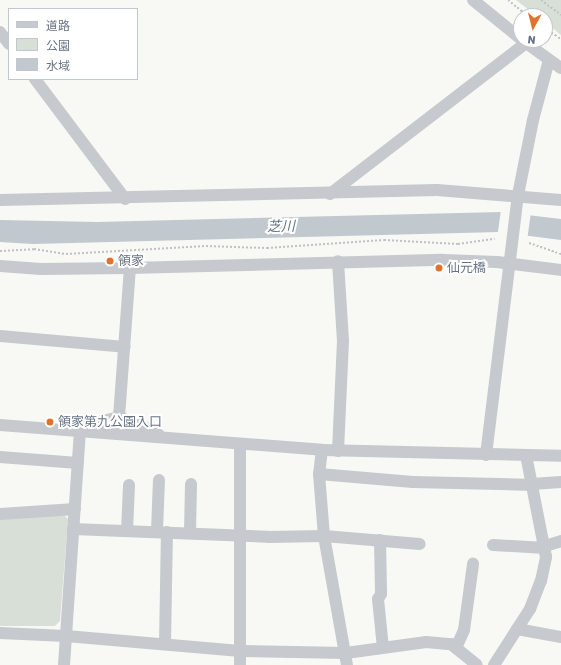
<!DOCTYPE html>
<html>
<head>
<meta charset="utf-8">
<style>
  body { margin:0 }
  #map { position:relative; width:561px; height:665px; overflow:hidden; background:#f8f8f5; font-family:Rubik,"Noto Sans JP",sans-serif }
  div>[style] { position:absolute }
  [style*='--x'] { left:calc(var(--x)*1px); top:calc(var(--y)*1px); width:calc(var(--w)*1px); rotate:calc(var(--a)*1deg) }
  .green>* { inset:0; background:#d8dfd6 }
  .water>* { inset:0; background:#c1c8ce }
  .pier>* { inset:0; background:#f8f8f5; transform-origin:0 0 }
  .path>* { height:2px; margin-top:-1px; transform-origin:0; background:repeating-linear-gradient(90deg,#c0c1c4 0 2px,transparent 0 4px) }
  .minor>* { height:12px; margin:-6px; padding:0 6px; transform-origin:6px; border-radius:6px; background:#c6c9cd }
  .dots>* { width:11px; height:11px; translate:-50% -50%; box-sizing:border-box; border:2px solid #fff; border-radius:50% }
  span { translate:-50% -50%; white-space:nowrap; text-align:center; line-height:1.15; -webkit-text-stroke:4px #fff; paint-order:stroke }
  .poi-label { font-size:13px; color:#677486 }
  .left { translate:0 -50%; text-align:left }
  .water-label { font-size:14px; color:#637481; font-style:italic }
  .legend { position:absolute; left:8px; top:8px; width:130px; height:72px; box-sizing:border-box; background:#fff; border:1px solid #c2c7cf; margin:0; padding:5px 7px; list-style:none; font-size:12px; color:#677486 }
  .legend li { display:flex; align-items:center; gap:8px; height:20px }
  .legend b { width:20px; border:1px solid #c2c7cf }
  .north { position:absolute; left:513px; top:8px; width:40px; height:40px; box-sizing:border-box; background:#fff; border:1px solid #c2c7cf; border-radius:50%; rotate:187deg; font-size:11px; font-weight:700; line-height:16px; text-align:center; color:#677486 }
  .north::after { content:''; display:block; margin:auto; width:14px; height:18px; background:#e1722c; clip-path:polygon(50% 0,100% 100%,50% 72%,0 100%) }
</style>
</head>
<body>
<div id="map">
  <div class="green">
    <div style="clip-path:polygon(516px 0,561px 0,561px 35px,545px 22px,545px 16px,537px 16px)"></div>
    <div style="clip-path:polygon(63px 514px,68px 519px,60px 621px,55px 626px,0 626px,0 519px)"></div>
  </div>
  <div class="water">
    <div style="clip-path:polygon(501px 212px,561px 219px,561px 240px,499px 232px,33px 244px,0 242px,0 220px,97px 222px)"></div>
  </div>
  <div class="pier">
    <div style="left:501px;top:210px;width:30px;height:25px;rotate:8deg"></div>
  </div>
  <div class="path">
    <div style="--x:508;--y:0;--w:26;--a:39"></div>
    <div style="--x:541;--y:0;--w:25;--a:37"></div>
    <div style="--x:545;--y:28;--w:19;--a:35"></div>
    <div style="--x:529;--y:243;--w:34;--a:19"></div>
    <div style="--x:0;--y:251;--w:34;--a:-3"></div>
    <div style="--x:34;--y:249;--w:32;--a:9"></div>
    <div style="--x:66;--y:254;--w:140;--a:-3.3"></div>
    <div style="--x:206;--y:246;--w:61;--a:1.9"></div>
    <div style="--x:267;--y:248;--w:117;--a:-3.9"></div>
    <div style="--x:384;--y:240;--w:74;--a:3.1"></div>
    <div style="--x:458;--y:244;--w:37;--a:-8"></div>
  </div>
  <div class="minor">
    <div style="--x:473;--y:0;--w:62;--a:39.1"></div>
    <div style="--x:0;--y:32;--w:15;--a:53"></div>
    <div style="--x:522;--y:40;--w:48;--a:35.7"></div>
    <div style="--x:35;--y:79;--w:150;--a:53.1"></div>
    <div style="--x:330;--y:194;--w:247;--a:-37.6"></div>
    <div style="--x:0;--y:200;--w:437;--a:-1.3"></div>
    <div style="--x:437;--y:190;--w:124;--a:4.6"></div>
    <div style="--x:0;--y:266;--w:41;--a:4.2"></div>
    <div style="--x:41;--y:269;--w:89;--a:-0.6"></div>
    <div style="--x:130;--y:268;--w:313;--a:-1.5"></div>
    <div style="--x:443;--y:260;--w:54;--a:2.1"></div>
    <div style="--x:497;--y:262;--w:64;--a:7.1"></div>
    <div style="--x:0;--y:336;--w:125;--a:5"></div>
    <div style="--x:119;--y:417;--w:40;--a:22"></div>
    <div style="--x:156;--y:432;--w:7;--a:45"></div>
    <div style="--x:0;--y:425;--w:323;--a:4.4"></div>
    <div style="--x:322;--y:450;--w:239;--a:1.4"></div>
    <div style="--x:322;--y:450;--w:24;--a:97"></div>
    <div style="--x:319;--y:474;--w:62;--a:85.4"></div>
    <div style="--x:324;--y:536;--w:131;--a:79.9"></div>
    <div style="--x:338;--y:451;--w:110;--a:-87.4"></div>
    <div style="--x:343;--y:341;--w:80;--a:-93.6"></div>
    <div style="--x:486;--y:455;--w:262;--a:-83"></div>
    <div style="--x:518;--y:195;--w:76;--a:-78.7"></div>
    <div style="--x:533;--y:120;--w:62;--a:-75.1"></div>
    <div style="--x:0;--y:457;--w:78;--a:4.4"></div>
    <div style="--x:319;--y:474;--w:94;--a:4.9"></div>
    <div style="--x:413;--y:482;--w:120;--a:1.4"></div>
    <div style="--x:532;--y:484;--w:29;--a:-4"></div>
    <div style="--x:0;--y:514;--w:75;--a:-3.8"></div>
    <div style="--x:73;--y:529;--w:195;--a:2.3"></div>
    <div style="--x:268;--y:537;--w:56;--a:-1"></div>
    <div style="--x:324;--y:536;--w:96;--a:4.8"></div>
    <div style="--x:127;--y:531;--w:46;--a:-87.5"></div>
    <div style="--x:157;--y:531;--w:51;--a:-87.8"></div>
    <div style="--x:190;--y:532;--w:48;--a:-88.8"></div>
    <div style="--x:380;--y:540;--w:54;--a:88.9"></div>
    <div style="--x:381;--y:594;--w:6;--a:121"></div>
    <div style="--x:378;--y:599;--w:49;--a:84.2"></div>
    <div style="--x:493;--y:545;--w:52;--a:3.3"></div>
    <div style="--x:545;--y:546;--w:17;--a:-17"></div>
    <div style="--x:517;--y:629;--w:45;--a:10.3"></div>
    <div style="--x:0;--y:633;--w:66;--a:2.6"></div>
    <div style="--x:66;--y:636;--w:175;--a:4.9"></div>
    <div style="--x:240;--y:651;--w:106;--a:1.1"></div>
    <div style="--x:346;--y:653;--w:81;--a:-7.8"></div>
    <div style="--x:426;--y:642;--w:25;--a:5"></div>
    <div style="--x:451;--y:644;--w:33;--a:39"></div>
    <div style="--x:165;--y:644;--w:112;--a:-89"></div>
    <div style="--x:456;--y:648;--w:20;--a:-66"></div>
    <div style="--x:464;--y:630;--w:67;--a:-82.2"></div>
    <div style="--x:64;--y:665;--w:234;--a:-86.1"></div>
    <div style="--x:80;--y:432;--w:10;--a:-45"></div>
    <div style="--x:87;--y:425;--w:33;--a:-14"></div>
    <div style="--x:119;--y:417;--w:149;--a:-85.8"></div>
    <div style="--x:240;--y:665;--w:221;--a:-90"></div>
    <div style="--x:494;--y:665;--w:67;--a:-57.3"></div>
    <div style="--x:530;--y:609;--w:30;--a:-69"></div>
    <div style="--x:541;--y:581;--w:25;--a:-78"></div>
    <div style="--x:546;--y:557;--w:104;--a:-101.1"></div>
  </div>
  <div class="dots">
    <div style="left:110px;top:261px;background:#e1722c"></div>
    <div style="left:439px;top:268px;background:#e1722c"></div>
    <div style="left:50px;top:422px;background:#e1722c"></div>
  </div>
  <div class="poi-label">
    <span class="left" style="left:118px;top:261px">領家</span>
    <span class="left" style="left:447px;top:268px">仙元橋</span>
    <span class="left" style="left:58px;top:422px">領家第九公園入口</span>
  </div>
  <div class="water-label">
    <span style="left:281px;top:227px;rotate:-1deg">芝川</span>
  </div>
  <ul class="legend">
  <li><b style="height:5px;background:#c6c9cd"></b>道路</li>
  <li><b style="height:11px;background:#d8dfd6"></b>公園</li>
  <li><b style="height:11px;background:#c1c8ce"></b>水域</li>
  </ul>
  <div class="north">N</div>
</div>
</body>
</html>
